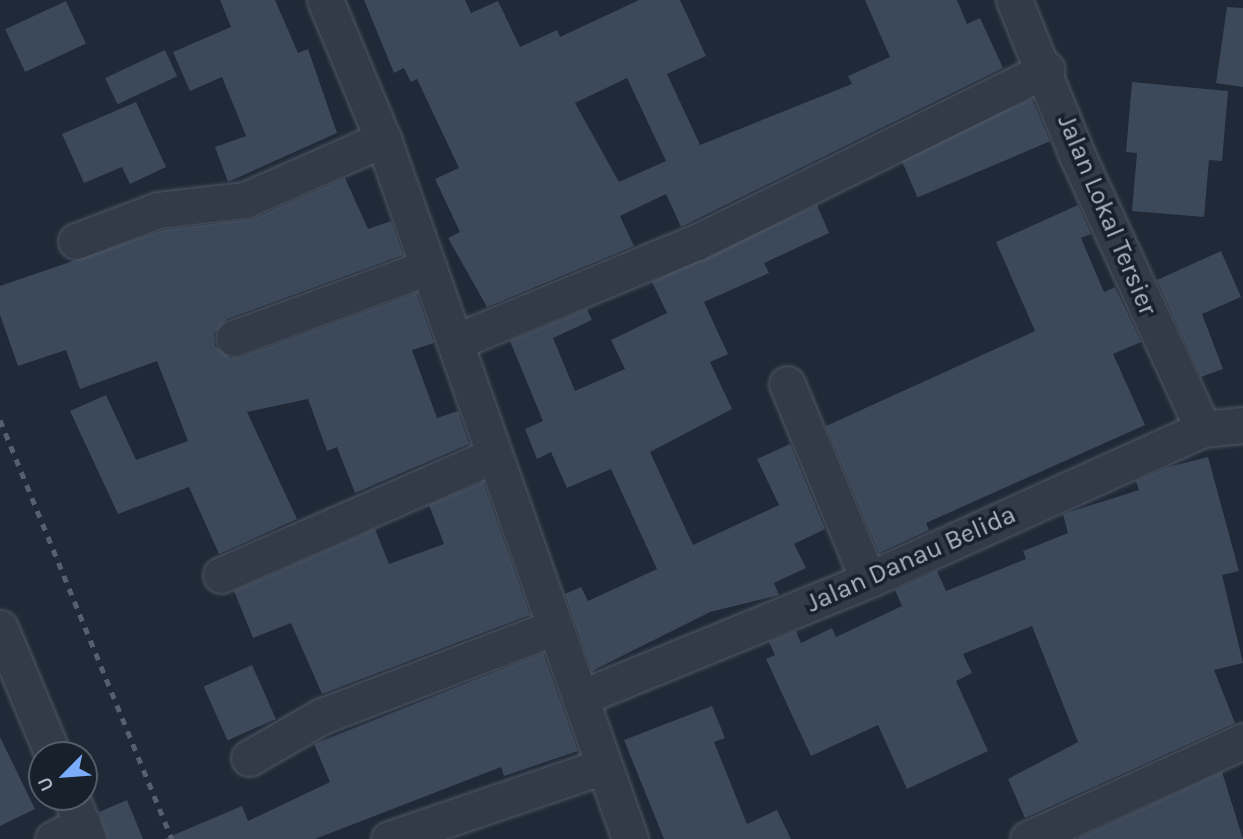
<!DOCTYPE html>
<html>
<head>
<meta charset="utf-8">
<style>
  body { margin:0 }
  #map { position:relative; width:1243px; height:839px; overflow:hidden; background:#1f2937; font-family:Karla,sans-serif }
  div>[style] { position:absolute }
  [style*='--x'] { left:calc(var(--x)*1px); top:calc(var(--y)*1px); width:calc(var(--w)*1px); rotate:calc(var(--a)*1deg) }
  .building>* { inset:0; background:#3c495a; transform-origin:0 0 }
  .roads { filter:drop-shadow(0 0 2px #505866) drop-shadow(0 0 2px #505866) }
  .minor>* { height:35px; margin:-17.5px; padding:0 17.5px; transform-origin:17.5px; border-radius:17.5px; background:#323b47 }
  .rail>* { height:5px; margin-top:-2.5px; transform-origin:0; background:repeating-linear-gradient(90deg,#545f6f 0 7px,transparent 0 14px) }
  span { translate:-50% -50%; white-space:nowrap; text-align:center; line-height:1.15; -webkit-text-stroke:7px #18202c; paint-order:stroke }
  .street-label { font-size:26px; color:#acb5c5 }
  .north { position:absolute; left:28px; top:741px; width:70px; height:70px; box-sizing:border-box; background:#18202c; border:2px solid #535c69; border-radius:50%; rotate:245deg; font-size:19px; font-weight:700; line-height:28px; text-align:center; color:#acb5c5 }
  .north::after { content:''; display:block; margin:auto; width:24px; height:32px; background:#7aacfb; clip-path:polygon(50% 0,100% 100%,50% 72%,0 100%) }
</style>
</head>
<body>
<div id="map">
  <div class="building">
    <div style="clip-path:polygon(220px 0,275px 0,298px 53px,308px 49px,337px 133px,228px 182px,215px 147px,246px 136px,222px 77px,190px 91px,173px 52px,231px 27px)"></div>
    <div style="clip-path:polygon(evenodd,364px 0,465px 0,471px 13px,498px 1px,520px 47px,557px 30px,560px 37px,639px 0,680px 0,706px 56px,667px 74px,700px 145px,852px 84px,848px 76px,890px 57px,865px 0,957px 0,967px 24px,980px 18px,1003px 68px,681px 227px,666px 194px,620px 216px,634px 246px,487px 307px,448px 238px,460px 232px,435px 179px,459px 168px,417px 79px,411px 82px,404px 68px,394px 73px,364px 0,627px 78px,666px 161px,619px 182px,575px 103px,627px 78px)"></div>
    <div style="left:66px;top:1px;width:47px;height:67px;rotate:65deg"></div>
    <div style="clip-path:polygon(1227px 7px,1243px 8px,1243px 87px,1216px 83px)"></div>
    <div style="left:165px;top:50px;width:29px;height:66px;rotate:65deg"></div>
    <div style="clip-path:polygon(1132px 82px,1228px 91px,1222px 161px,1209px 160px,1204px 217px,1132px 211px,1137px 153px,1126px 152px)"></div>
    <div style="left:1032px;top:99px;width:46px;height:144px;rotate:67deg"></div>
    <div style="clip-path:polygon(136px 102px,166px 167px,130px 184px,122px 167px,84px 183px,62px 134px)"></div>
    <div style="clip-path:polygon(345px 178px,368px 229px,391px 221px,403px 255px,227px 319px,214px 334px,215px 346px,230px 358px,241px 357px,416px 293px,434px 343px,412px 350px,437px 418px,458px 411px,469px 444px,355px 493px,337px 447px,327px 451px,308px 399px,247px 412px,297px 519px,219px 554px,189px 487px,118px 514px,70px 411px,106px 395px,136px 460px,188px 441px,157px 361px,80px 389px,66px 350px,18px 366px,0 315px,0 286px,163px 230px,253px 219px)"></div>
    <div style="clip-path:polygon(817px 205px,829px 233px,764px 263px,769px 273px,704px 302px,728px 354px,710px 362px,732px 409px,650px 452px,693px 545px,779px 505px,757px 459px,790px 444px,825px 529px,794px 544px,806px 568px,774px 583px,779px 595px,710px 612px,592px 671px,565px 594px,581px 587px,588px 601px,657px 569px,611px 469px,567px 488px,551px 452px,537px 459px,525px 429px,543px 421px,510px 341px,587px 309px,592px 320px,553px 338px,575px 391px,625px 369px,611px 340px,667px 313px,652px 282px)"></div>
    <div style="clip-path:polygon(1078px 205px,1091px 234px,1081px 238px,1104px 292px,1115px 287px,1141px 342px,1113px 354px,1145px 425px,926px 523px,929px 530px,879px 553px,826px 426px,1035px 331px,996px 242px)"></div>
    <div style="clip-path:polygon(1221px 251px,1241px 297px,1202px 314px,1223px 369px,1201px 377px,1157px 280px)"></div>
    <div style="clip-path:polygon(1208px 457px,1239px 571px,1222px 575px,1243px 663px,1214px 670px,1235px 723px,1025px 818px,1008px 779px,1078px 742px,1032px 626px,963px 654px,972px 673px,956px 681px,988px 751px,907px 789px,878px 725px,811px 756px,766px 659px,775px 655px,769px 642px,796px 631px,801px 643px,832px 628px,836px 637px,902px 606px,895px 590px,937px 571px,946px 591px,1026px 559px,1023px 551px,1068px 533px,1063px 514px,1139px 490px,1136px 481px,1168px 467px)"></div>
    <div style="clip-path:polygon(483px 482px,530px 615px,322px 694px,291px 623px,253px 638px,234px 591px,375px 529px,389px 564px,444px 544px,429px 505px)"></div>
    <div style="clip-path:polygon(543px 653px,578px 751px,504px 776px,501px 767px,315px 839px,164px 839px,242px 806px,248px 821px,330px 782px,314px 744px)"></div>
    <div style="left:252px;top:665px;width:59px;height:53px;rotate:66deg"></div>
    <div style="clip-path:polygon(712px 706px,725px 738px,714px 742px,747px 824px,777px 810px,791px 839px,664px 839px,624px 740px)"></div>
    <div style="clip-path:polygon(0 737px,35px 809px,0 826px)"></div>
    <div style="clip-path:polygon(1222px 772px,1243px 839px,1077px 839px)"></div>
    <div style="clip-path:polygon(127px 800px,143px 839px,108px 839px,99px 812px)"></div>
  </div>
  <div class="roads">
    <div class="minor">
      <div style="--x:325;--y:0;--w:151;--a:67.4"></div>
      <div style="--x:383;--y:139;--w:742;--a:70.56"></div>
      <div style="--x:1014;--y:0;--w:167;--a:67.9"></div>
      <div style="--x:1077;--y:155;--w:302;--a:65.3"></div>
      <div style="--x:76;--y:241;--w:88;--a:-20.7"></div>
      <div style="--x:158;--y:210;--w:88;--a:-6.6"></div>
      <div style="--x:245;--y:200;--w:151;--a:-23.8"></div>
      <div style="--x:234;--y:338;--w:207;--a:-20.1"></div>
      <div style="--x:455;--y:342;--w:262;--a:-22.5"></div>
      <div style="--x:697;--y:242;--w:390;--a:-26.3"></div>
      <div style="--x:787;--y:384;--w:212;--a:67.5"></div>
      <div style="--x:221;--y:575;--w:298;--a:-23.7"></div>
      <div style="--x:0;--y:628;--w:138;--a:67.3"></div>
      <div style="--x:580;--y:698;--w:311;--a:-22.3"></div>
      <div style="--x:868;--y:580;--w:367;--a:-24.3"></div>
      <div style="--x:1203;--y:429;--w:40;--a:-5.7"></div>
      <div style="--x:249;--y:758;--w:84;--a:-29.9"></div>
      <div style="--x:322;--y:716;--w:249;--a:-20.9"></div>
      <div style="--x:71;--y:797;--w:45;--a:68"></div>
      <div style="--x:53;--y:839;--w:33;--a:-27"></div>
      <div style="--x:389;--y:839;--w:227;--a:-18.8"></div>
      <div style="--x:1028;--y:839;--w:236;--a:-24.5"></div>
    </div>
  </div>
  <div class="rail">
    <div style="--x:0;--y:420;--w:453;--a:67.7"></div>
  </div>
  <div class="street-label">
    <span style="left:1107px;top:215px;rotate:67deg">Jalan Lokal Tersier</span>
    <span style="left:911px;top:559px;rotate:-24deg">Jalan Danau Belida</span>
  </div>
  <div class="north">U</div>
</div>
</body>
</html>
